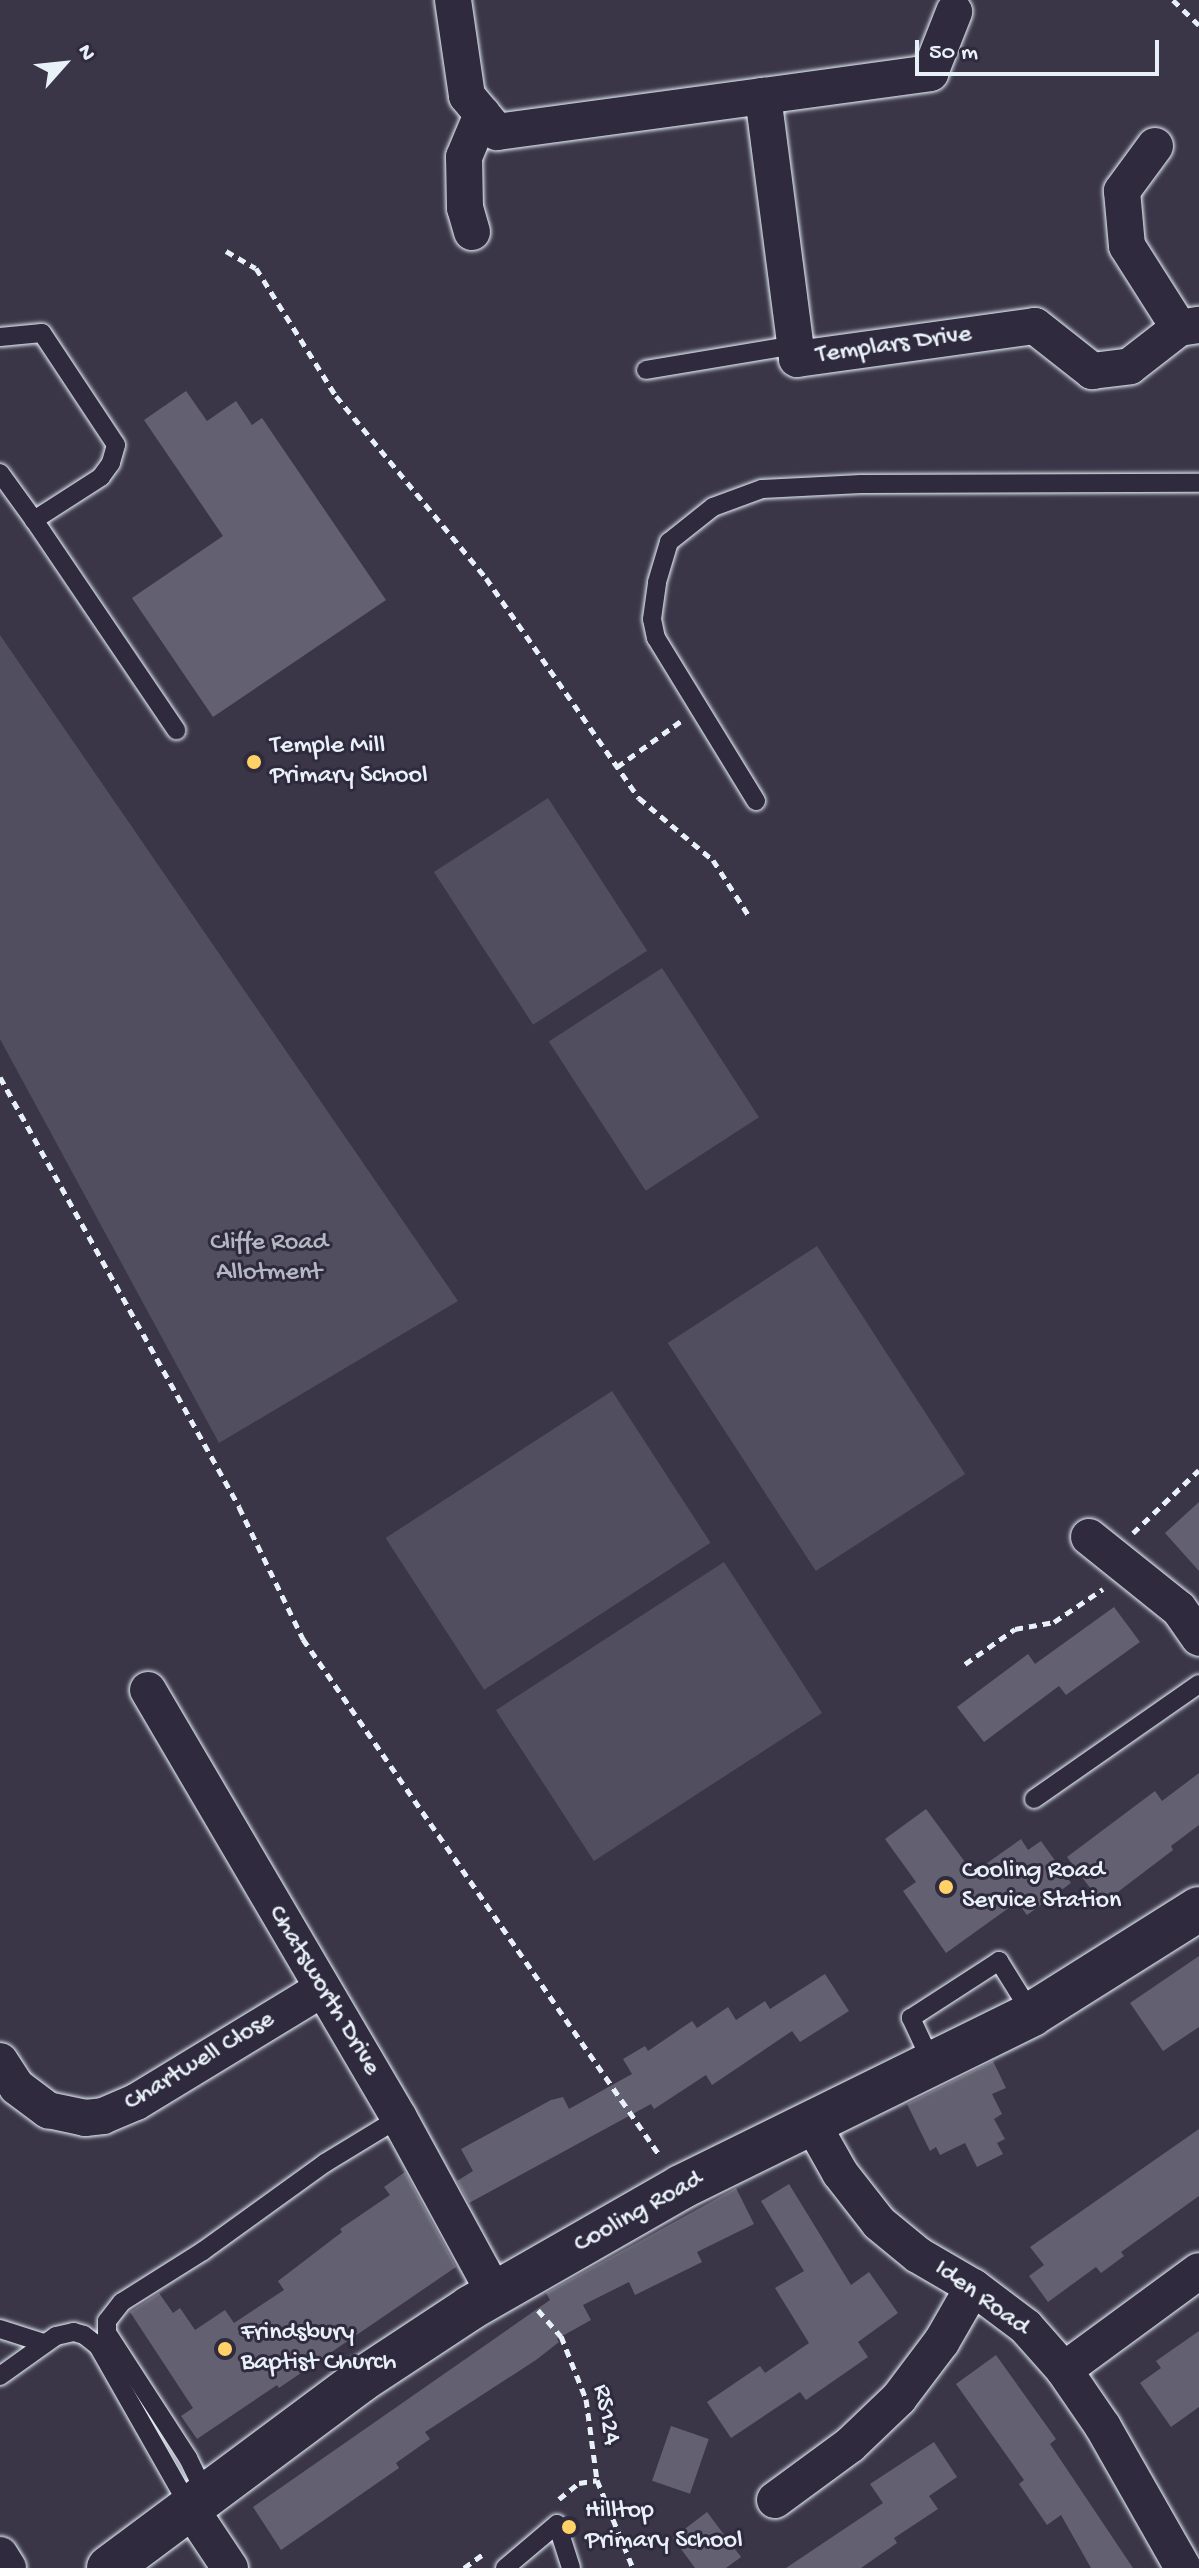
<!DOCTYPE html>
<html>
<head>
<meta charset="utf-8">
<style>
  body { margin:0 }
  #map { position:relative; width:1199px; height:2568px; overflow:hidden; background:#3a3648; font-family:"Gochi Hand",sans-serif }
  div>[style] { position:absolute }
  [style*='--x'] { left:calc(var(--x)*1px); top:calc(var(--y)*1px); width:calc(var(--w)*1px); rotate:calc(var(--a)*1deg) }
  .green>* { inset:0; background:#504e5f; transform-origin:0 0 }
  .building>* { inset:0; background:#636171; transform-origin:0 0 }
  .path>* { height:5px; margin-top:-2.5px; transform-origin:0; background:repeating-linear-gradient(90deg,#e8f1f8 0 8px,transparent 0 14px) }
  .roads { filter:drop-shadow(0 0 2px #e8f1f8) drop-shadow(0 0 2px #e8f1f8) }
  .lane>* { height:18px; margin:-9px; padding:0 9px; transform-origin:9px; border-radius:9px; background:#2f2a3d }
  .street>* { height:36px; margin:-18px; padding:0 18px; transform-origin:18px; border-radius:18px; background:#2f2a3d }
  .secondary>* { height:44px; margin:-22px; padding:0 22px; transform-origin:22px; border-radius:22px; background:#2f2a3d }
  .dots>* { width:22px; height:22px; translate:-50% -50%; box-sizing:border-box; border:4px solid #2f2a3d; border-radius:50% }
  span { translate:-50% -50%; white-space:nowrap; text-align:center; line-height:1.15; -webkit-text-stroke:6px #2f2a3d; paint-order:stroke }
  .street-label { font-size:26px; color:#e8f1f8 }
  .poi-label { font-size:26px; color:#e8f1f8 }
  .left { translate:0 -50%; text-align:left }
  .park-label { font-size:26px; color:#b3b8c2 }
  .north { position:absolute; left:24px; top:24px; width:80px; height:80px; -webkit-text-stroke:6px #2f2a3d; paint-order:stroke; rotate:63deg; font-size:22px; font-weight:700; line-height:32px; text-align:center; color:#e8f1f8 }
  .north::after { content:''; display:block; margin:auto; width:28px; height:36px; background:#e8f1f8; clip-path:polygon(50% 0,100% 100%,50% 72%,0 100%) }
  .scale { position:absolute; left:915px; top:40px; width:244px; height:36px; box-sizing:border-box; border:4px solid #e8f1f8; border-top:0; padding-left:10px; font-size:24px; line-height:28px; white-space:nowrap; color:#e8f1f8; -webkit-text-stroke:6px #2f2a3d; paint-order:stroke }
</style>
</head>
<body>
<div id="map">
  <div class="green">
    <div style="clip-path:polygon(0 635px,458px 1301px,219px 1443px,0 1039px)"></div>
    <div style="left:548px;top:798px;width:182px;height:136px;rotate:57deg"></div>
    <div style="left:662px;top:968px;width:178px;height:135px;rotate:57deg"></div>
    <div style="left:817px;top:1246px;width:272px;height:178px;rotate:57deg"></div>
    <div style="left:612px;top:1391px;width:181px;height:270px;rotate:57deg"></div>
    <div style="left:724px;top:1562px;width:180px;height:272px;rotate:57deg"></div>
  </div>
  <div class="building">
    <div style="clip-path:polygon(186px 391px,207px 421px,236px 401px,252px 425px,262px 418px,386px 600px,213px 717px,132px 598px,223px 536px,144px 420px)"></div>
    <div style="clip-path:polygon(1199px 1502px,1199px 1571px,1165px 1533px)"></div>
    <div style="clip-path:polygon(1114px 1607px,1140px 1642px,1066px 1695px,1059px 1686px,984px 1742px,957px 1707px,1028px 1654px,1035px 1664px)"></div>
    <div style="clip-path:polygon(1199px 1773px,1199px 1825px,1171px 1846px,1173px 1850px,1102px 1904px,1067px 1857px,1155px 1791px,1162px 1801px)"></div>
    <div style="clip-path:polygon(926px 1809px,973px 1873px,1021px 1839px,1028px 1850px,1041px 1841px,1071px 1883px,1027px 1915px,1017px 1902px,946px 1953px,903px 1891px,916px 1882px,885px 1839px)"></div>
    <div style="clip-path:polygon(1199px 1956px,1199px 2027px,1163px 2051px,1130px 2003px)"></div>
    <div style="clip-path:polygon(825px 1974px,849px 2011px,800px 2042px,792px 2031px,712px 2085px,706px 2075px,654px 2109px,651px 2104px,469px 2203px,457px 2181px,473px 2171px,461px 2149px,551px 2100px,563px 2097px,569px 2109px,632px 2074px,623px 2059px,645px 2046px,648px 2051px,692px 2021px,697px 2028px,728px 2007px,736px 2020px,765px 2001px,770px 2009px)"></div>
    <div style="clip-path:polygon(993px 2061px,1006px 2088px,992px 2094px,1002px 2114px,994px 2119px,1005px 2139px,997px 2143px,1003px 2154px,977px 2167px,965px 2143px,940px 2155px,936px 2147px,930px 2151px,907px 2104px)"></div>
    <div style="clip-path:polygon(1199px 2129px,1199px 2196px,1121px 2252px,1124px 2256px,1101px 2273px,1096px 2267px,1048px 2302px,1029px 2276px,1044px 2265px,1030px 2247px)"></div>
    <div style="clip-path:polygon(405px 2172px,456px 2267px,279px 2388px,277px 2385px,197px 2439px,181px 2416px,193px 2408px,130px 2312px,159px 2293px,173px 2313px,180px 2308px,195px 2330px,225px 2310px,234px 2323px,284px 2290px,278px 2281px,342px 2232px,340px 2229px,390px 2195px,384px 2187px)"></div>
    <div style="clip-path:polygon(789px 2184px,851px 2285px,869px 2272px,898px 2313px,858px 2342px,868px 2357px,806px 2400px,800px 2392px,731px 2438px,707px 2402px,760px 2366px,765px 2373px,809px 2343px,775px 2288px,804px 2271px,761px 2201px)"></div>
    <div style="clip-path:polygon(736px 2188px,754px 2224px,697px 2252px,702px 2262px,635px 2295px,629px 2282px,583px 2305px,591px 2320px,557px 2339px,559px 2342px,536px 2360px,425px 2432px,430px 2439px,396px 2463px,399px 2468px,281px 2550px,253px 2507px,550px 2300px,546px 2293px)"></div>
    <div style="clip-path:polygon(1199px 2331px,1199px 2407px,1171px 2427px,1140px 2383px,1161px 2368px,1156px 2361px)"></div>
    <div style="clip-path:polygon(996px 2355px,1056px 2439px,1050px 2444px,1133px 2568px,1091px 2568px,1061px 2515px,1047px 2525px,1019px 2484px,1024px 2480px,956px 2384px)"></div>
    <div style="left:671px;top:2426px;width:40px;height:58px;rotate:19deg"></div>
    <div style="clip-path:polygon(934px 2442px,957px 2477px,929px 2496px,938px 2509px,894px 2538px,897px 2543px,861px 2568px,786px 2568px,883px 2503px,870px 2484px)"></div>
    <div style="clip-path:polygon(707px 2512px,741px 2557px,726px 2568px,695px 2568px,673px 2538px)"></div>
  </div>
  <div class="path">
    <div style="--x:1173;--y:0;--w:36;--a:44"></div>
    <div style="--x:226;--y:251;--w:34;--a:30"></div>
    <div style="--x:256;--y:268;--w:151;--a:58"></div>
    <div style="--x:336;--y:396;--w:236;--a:50.5"></div>
    <div style="--x:486;--y:578;--w:268;--a:55.2"></div>
    <div style="--x:639;--y:798;--w:97;--a:40"></div>
    <div style="--x:713;--y:860;--w:67;--a:57.3"></div>
    <div style="--x:617;--y:767;--w:79;--a:-35.7"></div>
    <div style="--x:0;--y:1077;--w:492;--a:60.9"></div>
    <div style="--x:239;--y:1507;--w:147;--a:64.1"></div>
    <div style="--x:303;--y:1639;--w:628;--a:55.37"></div>
    <div style="--x:1133;--y:1533;--w:91;--a:-43.7"></div>
    <div style="--x:965;--y:1664;--w:61;--a:-35"></div>
    <div style="--x:1015;--y:1629;--w:40;--a:-10"></div>
    <div style="--x:1054;--y:1622;--w:59;--a:-34"></div>
    <div style="--x:538;--y:2310;--w:35;--a:49"></div>
    <div style="--x:561;--y:2336;--w:68;--a:68.4"></div>
    <div style="--x:586;--y:2399;--w:82;--a:82.3"></div>
    <div style="--x:597;--y:2480;--w:95;--a:67.8"></div>
    <div style="--x:559;--y:2499;--w:26;--a:-39"></div>
    <div style="--x:579;--y:2483;--w:18;--a:-9"></div>
    <div style="--x:464;--y:2568;--w:24;--a:-36"></div>
  </div>
  <div class="roads">
    <div class="lane">
      <div style="--x:0;--y:337;--w:42;--a:-5.4"></div>
      <div style="--x:42;--y:333;--w:134;--a:56.5"></div>
      <div style="--x:116;--y:445;--w:19;--a:106"></div>
      <div style="--x:111;--y:463;--w:17;--a:126"></div>
      <div style="--x:101;--y:477;--w:80;--a:147.3"></div>
      <div style="--x:34;--y:520;--w:58;--a:-125.9"></div>
      <div style="--x:646;--y:370;--w:152;--a:-9.5"></div>
      <div style="--x:34;--y:520;--w:254;--a:55.9"></div>
      <div style="--x:756;--y:801;--w:191;--a:-121.5"></div>
      <div style="--x:656;--y:638;--w:19;--a:-102"></div>
      <div style="--x:652;--y:619;--w:37;--a:-82"></div>
      <div style="--x:657;--y:582;--w:42;--a:-73.3"></div>
      <div style="--x:669;--y:542;--w:56;--a:-38.5"></div>
      <div style="--x:713;--y:507;--w:52;--a:-20.2"></div>
      <div style="--x:762;--y:489;--w:99;--a:-2.9"></div>
      <div style="--x:861;--y:484;--w:338;--a:-0.2"></div>
      <div style="--x:1034;--y:1799;--w:201;--a:-34.9"></div>
      <div style="--x:932;--y:2063;--w:50;--a:-115"></div>
      <div style="--x:911;--y:2018;--w:105;--a:-32.9"></div>
      <div style="--x:999;--y:1961;--w:62;--a:58.1"></div>
      <div style="--x:0;--y:2329;--w:46;--a:17.7"></div>
      <div style="--x:0;--y:2376;--w:69;--a:-35.5"></div>
      <div style="--x:56;--y:2336;--w:18;--a:-13"></div>
      <div style="--x:74;--y:2332;--w:10;--a:17"></div>
      <div style="--x:84;--y:2335;--w:18;--a:38"></div>
      <div style="--x:98;--y:2346;--w:186;--a:60.4"></div>
      <div style="--x:206;--y:2495;--w:41;--a:-115.9"></div>
      <div style="--x:188;--y:2458;--w:149;--a:-122.9"></div>
      <div style="--x:107;--y:2333;--w:12;--a:-90"></div>
      <div style="--x:107;--y:2321;--w:24;--a:-52"></div>
      <div style="--x:122;--y:2302;--w:96;--a:-32.2"></div>
      <div style="--x:203;--y:2251;--w:150;--a:-35.8"></div>
      <div style="--x:325;--y:2163;--w:87;--a:-31.3"></div>
      <div style="--x:505;--y:2568;--w:68;--a:-40.2"></div>
      <div style="--x:557;--y:2524;--w:46;--a:72.3"></div>
    </div>
    <div class="street">
      <div style="--x:453;--y:0;--w:97;--a:81.7"></div>
      <div style="--x:467;--y:96;--w:47;--a:50.2"></div>
      <div style="--x:497;--y:132;--w:268;--a:-7.7"></div>
      <div style="--x:763;--y:96;--w:265;--a:82.6"></div>
      <div style="--x:797;--y:359;--w:240;--a:-7.9"></div>
      <div style="--x:1035;--y:326;--w:73;--a:38.3"></div>
      <div style="--x:1092;--y:371;--w:38;--a:-7"></div>
      <div style="--x:1130;--y:366;--w:62;--a:-37.8"></div>
      <div style="--x:1179;--y:328;--w:20;--a:-9"></div>
      <div style="--x:763;--y:96;--w:169;--a:-7.8"></div>
      <div style="--x:930;--y:73;--w:66;--a:-68.5"></div>
      <div style="--x:1155;--y:146;--w:56;--a:126.3"></div>
      <div style="--x:1122;--y:191;--w:55;--a:84.8"></div>
      <div style="--x:1127;--y:246;--w:97;--a:57.6"></div>
      <div style="--x:472;--y:232;--w:25;--a:-106"></div>
      <div style="--x:465;--y:208;--w:51;--a:-91.1"></div>
      <div style="--x:464;--y:157;--w:47;--a:-67.3"></div>
      <div style="--x:1089;--y:1537;--w:115;--a:38.7"></div>
      <div style="--x:1179;--y:1609;--w:35;--a:55"></div>
      <div style="--x:148;--y:1690;--w:496;--a:59.6"></div>
      <div style="--x:399;--y:2118;--w:200;--a:61.4"></div>
      <div style="--x:0;--y:2061;--w:31;--a:57"></div>
      <div style="--x:17;--y:2087;--w:39;--a:37"></div>
      <div style="--x:48;--y:2110;--w:38;--a:12"></div>
      <div style="--x:85;--y:2118;--w:18;--a:-6"></div>
      <div style="--x:103;--y:2116;--w:36;--a:-23"></div>
      <div style="--x:136;--y:2102;--w:218;--a:-31.3"></div>
      <div style="--x:813;--y:2125;--w:55;--a:60.6"></div>
      <div style="--x:840;--y:2173;--w:63;--a:52"></div>
      <div style="--x:879;--y:2223;--w:50;--a:39.4"></div>
      <div style="--x:918;--y:2255;--w:64;--a:30.2"></div>
      <div style="--x:973;--y:2287;--w:66;--a:37"></div>
      <div style="--x:1026;--y:2327;--w:57;--a:48.5"></div>
      <div style="--x:1064;--y:2370;--w:69;--a:55.6"></div>
      <div style="--x:1103;--y:2427;--w:162;--a:60.4"></div>
      <div style="--x:1064;--y:2370;--w:167;--a:-36.3"></div>
      <div style="--x:775;--y:2500;--w:93;--a:-36.3"></div>
      <div style="--x:850;--y:2445;--w:68;--a:-43.8"></div>
      <div style="--x:899;--y:2398;--w:71;--a:-53"></div>
      <div style="--x:942;--y:2341;--w:62;--a:-60.1"></div>
      <div style="--x:190;--y:2508;--w:72;--a:56.3"></div>
      <div style="--x:0;--y:2555;--w:15;--a:58"></div>
    </div>
    <div class="secondary">
      <div style="--x:109;--y:2568;--w:314;--a:-36.7"></div>
      <div style="--x:361;--y:2380;--w:131;--a:-33.4"></div>
      <div style="--x:470;--y:2308;--w:243;--a:-29.8"></div>
      <div style="--x:681;--y:2187;--w:391;--a:-26.2"></div>
      <div style="--x:1032;--y:2014;--w:197;--a:-32.2"></div>
    </div>
  </div>
  <div class="dots">
    <div style="left:254px;top:762px;background:#ffd166"></div>
    <div style="left:946px;top:1887px;background:#ffd166"></div>
    <div style="left:225px;top:2349px;background:#ffd166"></div>
    <div style="left:569px;top:2527px;background:#ffd166"></div>
  </div>
  <div class="street-label">
    <span style="left:894px;top:346px;rotate:-8deg">Templars Drive</span>
    <span style="left:323px;top:1991px;rotate:59deg">Chatsworth Drive</span>
    <span style="left:200px;top:2062px;rotate:-31deg">Chartwell Close</span>
    <span style="left:639px;top:2213px;rotate:-29deg">Cooling Road</span>
    <span style="left:981px;top:2299px;rotate:36deg">Iden Road</span>
    <span style="left:605px;top:2415px;rotate:79deg">RS124</span>
  </div>
  <div class="poi-label">
    <span class="left" style="left:270px;top:762px">Temple Mill<br>Primary School</span>
    <span class="left" style="left:962px;top:1887px">Cooling Road<br>Service Station</span>
    <span class="left" style="left:241px;top:2349px">Frindsbury<br>Baptist Church</span>
    <span class="left" style="left:585px;top:2527px">Hilltop<br>Primary School</span>
  </div>
  <div class="park-label">
    <span style="left:269px;top:1259px">Cliffe Road<br>Allotment</span>
  </div>
  <div class="north">N</div>
  <div class="scale">50 m</div>
</div>
</body>
</html>
